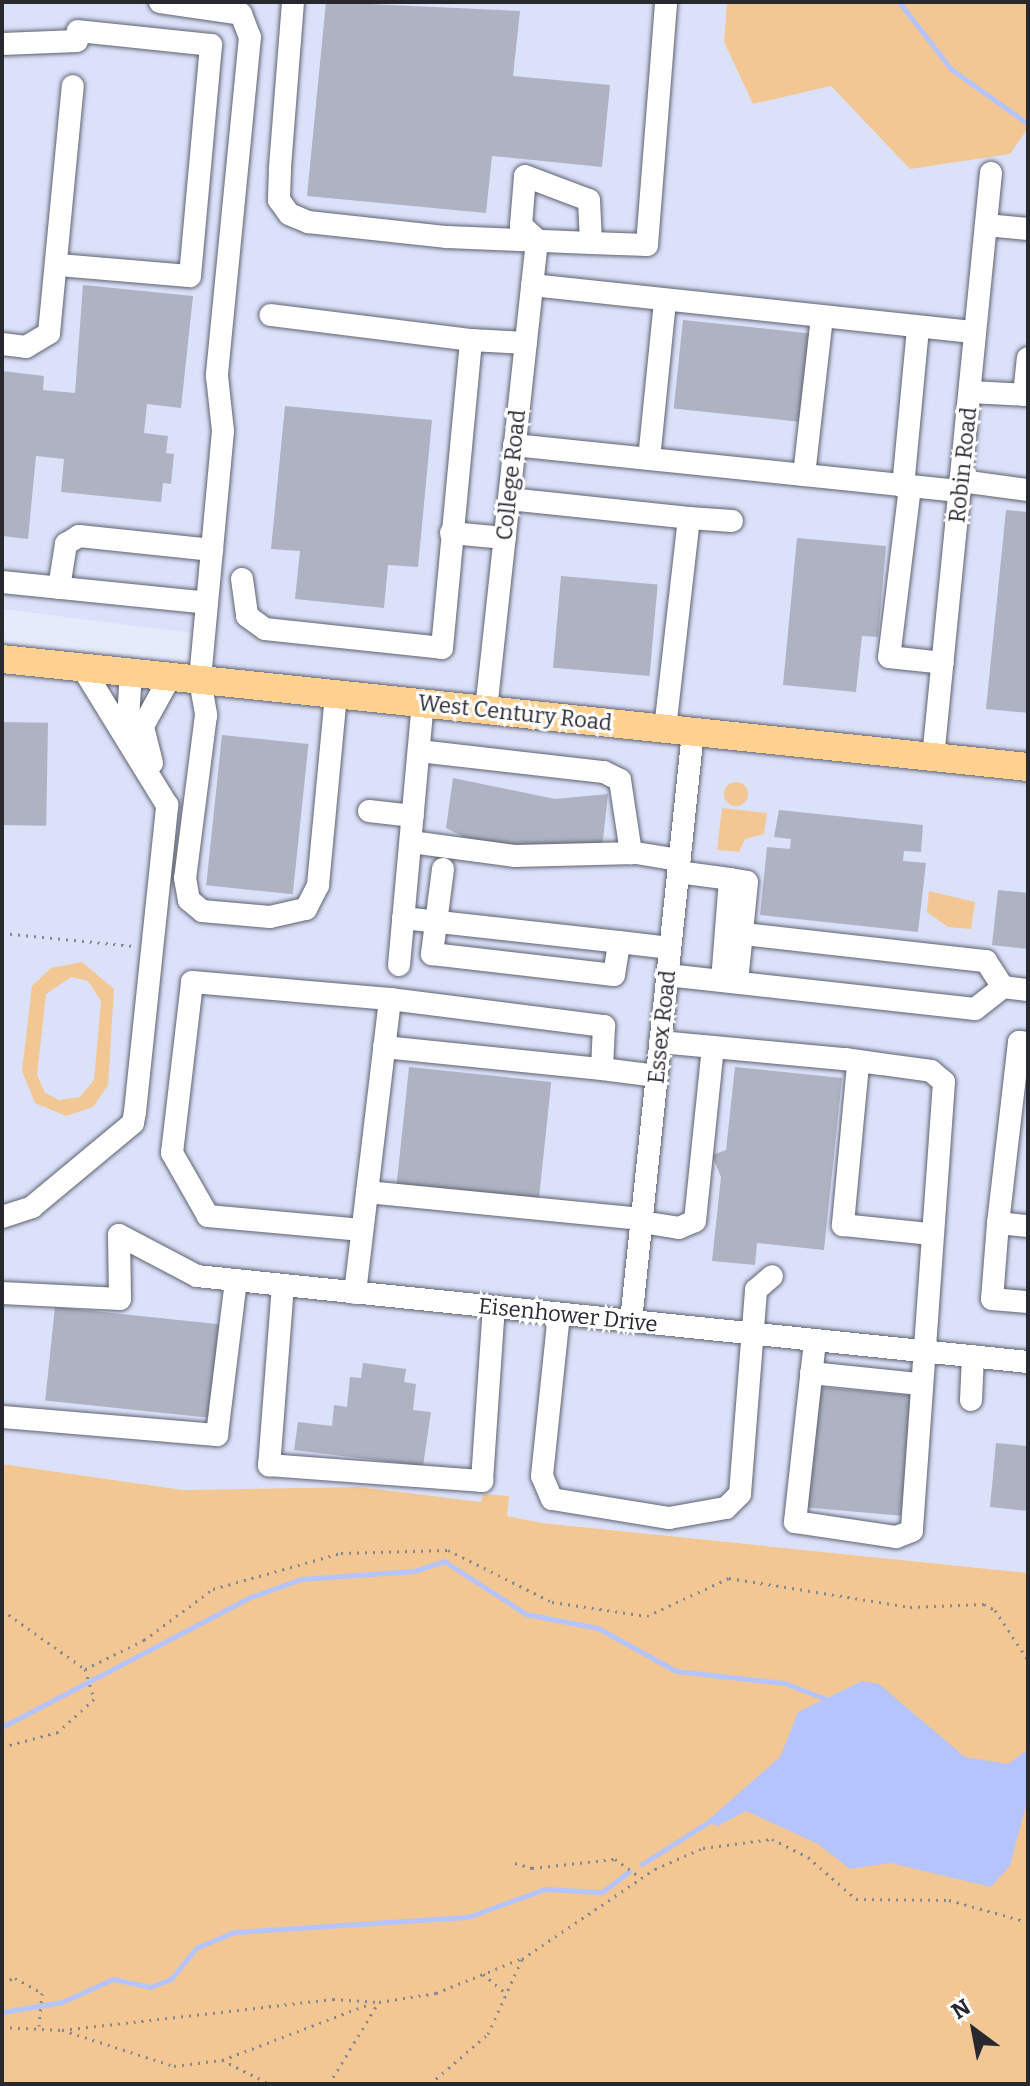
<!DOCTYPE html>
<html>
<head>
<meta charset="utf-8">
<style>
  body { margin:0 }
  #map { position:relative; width:1030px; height:2086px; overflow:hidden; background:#e6ebfc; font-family:Bitter,serif }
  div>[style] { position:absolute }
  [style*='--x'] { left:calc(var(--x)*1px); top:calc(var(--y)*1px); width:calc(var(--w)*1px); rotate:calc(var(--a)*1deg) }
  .built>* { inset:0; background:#dbe1f9 }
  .green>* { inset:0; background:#f2c793 }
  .round { border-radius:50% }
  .water>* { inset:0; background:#b6c4fe }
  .stream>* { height:5px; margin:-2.5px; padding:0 2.5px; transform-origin:2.5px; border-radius:2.5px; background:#b6c4fe }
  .building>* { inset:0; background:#aeb2c2; transform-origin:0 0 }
  .path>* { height:3px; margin-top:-1.5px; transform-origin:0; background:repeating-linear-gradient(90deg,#848893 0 2px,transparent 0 8px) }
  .roads { filter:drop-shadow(0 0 2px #5e6270) drop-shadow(0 0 2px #5e6270) }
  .minor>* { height:22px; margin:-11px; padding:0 11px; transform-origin:11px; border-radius:11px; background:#fff }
  .major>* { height:28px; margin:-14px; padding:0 14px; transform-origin:14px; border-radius:14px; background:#fed191 }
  span { translate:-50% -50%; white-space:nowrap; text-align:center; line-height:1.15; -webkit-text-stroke:6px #fff; paint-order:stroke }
  .street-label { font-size:22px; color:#27292f }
  .frame { position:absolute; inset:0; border:4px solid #27292f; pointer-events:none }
  .north { position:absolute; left:934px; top:1990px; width:80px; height:80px; -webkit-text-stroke:6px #fff; paint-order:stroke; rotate:328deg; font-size:22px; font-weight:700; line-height:32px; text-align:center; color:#27292f }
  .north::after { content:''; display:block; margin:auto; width:28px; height:36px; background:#27292f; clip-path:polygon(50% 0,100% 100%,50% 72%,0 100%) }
</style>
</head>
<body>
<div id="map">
  <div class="built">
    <div style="clip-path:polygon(2px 2px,727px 2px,724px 42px,753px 104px,831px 86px,911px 169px,1028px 128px,1028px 1573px,542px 1523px,507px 1516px,508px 1496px,483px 1494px,481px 1503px,359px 1487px,183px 1490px,2px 1464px,2px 659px,189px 678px,191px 633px,2px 609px)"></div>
  </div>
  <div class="green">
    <div style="clip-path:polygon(727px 2px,1028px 2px,1028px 128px,1010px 154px,910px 169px,831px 86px,753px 104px,724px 42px)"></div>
    <div class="round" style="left:724px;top:782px;width:24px;height:24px"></div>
    <div style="clip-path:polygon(722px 808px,767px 813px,764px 834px,745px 839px,739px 852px,717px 850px)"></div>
    <div style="clip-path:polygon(929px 891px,975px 902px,971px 929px,948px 927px,927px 912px)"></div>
    <div style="clip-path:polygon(evenodd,82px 962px,114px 989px,108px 1085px,93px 1107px,66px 1116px,35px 1103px,22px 1071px,32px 986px,51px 968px,82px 962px,71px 977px,88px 981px,101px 1001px,94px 1080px,80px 1097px,59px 1100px,45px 1093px,37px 1075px,46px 994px,71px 977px)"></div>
    <div style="clip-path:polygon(2px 1464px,183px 1490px,359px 1487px,481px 1502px,483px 1494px,509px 1496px,507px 1516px,542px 1523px,1028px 1573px,1028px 2084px,2px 2084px)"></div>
  </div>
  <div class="water">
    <div style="clip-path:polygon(862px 1681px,879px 1684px,965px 1757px,1008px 1764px,1028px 1749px,1028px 1797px,1010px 1866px,991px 1887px,890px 1863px,850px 1869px,818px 1844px,746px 1811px,718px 1826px,706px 1822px,780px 1757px,798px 1712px)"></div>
  </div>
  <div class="stream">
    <div style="--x:899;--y:2;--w:85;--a:52.2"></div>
    <div style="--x:951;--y:69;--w:95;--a:35.5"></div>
    <div style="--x:2;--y:1727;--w:281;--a:-27.6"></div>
    <div style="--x:251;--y:1597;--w:53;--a:-19.8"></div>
    <div style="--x:301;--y:1579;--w:113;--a:-4"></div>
    <div style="--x:414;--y:1571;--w:32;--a:-18"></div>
    <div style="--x:444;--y:1561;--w:98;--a:32.9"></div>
    <div style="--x:526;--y:1614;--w:73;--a:11"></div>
    <div style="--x:598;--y:1628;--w:89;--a:28.9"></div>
    <div style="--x:676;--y:1671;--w:109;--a:6.3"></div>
    <div style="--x:784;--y:1683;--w:48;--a:20.7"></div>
    <div style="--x:642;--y:1864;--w:77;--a:-32.2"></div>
    <div style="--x:2;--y:2012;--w:61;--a:-9.5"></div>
    <div style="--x:62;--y:2002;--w:56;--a:-24.3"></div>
    <div style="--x:113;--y:1979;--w:38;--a:12"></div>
    <div style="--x:150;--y:1987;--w:22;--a:-21"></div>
    <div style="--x:171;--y:1979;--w:40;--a:-51"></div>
    <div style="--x:196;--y:1948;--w:41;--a:-22.8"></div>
    <div style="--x:234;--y:1932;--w:234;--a:-3.7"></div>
    <div style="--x:468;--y:1917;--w:82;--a:-20"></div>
    <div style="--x:545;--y:1889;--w:57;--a:3"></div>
    <div style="--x:602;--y:1892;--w:34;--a:-37"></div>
  </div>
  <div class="building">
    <div style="clip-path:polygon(326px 2px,520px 11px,513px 76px,610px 85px,602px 167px,492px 156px,486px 213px,307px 196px)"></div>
    <div style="clip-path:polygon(83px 285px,193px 296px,181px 408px,147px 404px,144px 433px,168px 436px,166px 453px,174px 454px,171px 484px,163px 483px,161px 502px,61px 492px,64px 459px,36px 456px,28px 539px,2px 536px,2px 371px,44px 376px,43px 390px,75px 393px)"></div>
    <div style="left:683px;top:320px;width:128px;height:89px;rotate:6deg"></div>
    <div style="clip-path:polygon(285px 406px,432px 420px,418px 567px,388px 565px,384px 608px,295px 599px,300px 551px,271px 549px)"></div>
    <div style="clip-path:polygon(1006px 510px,1028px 512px,1028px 713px,986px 709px)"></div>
    <div style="clip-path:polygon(797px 538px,886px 546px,878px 637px,862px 636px,856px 692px,783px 685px)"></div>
    <div style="left:561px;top:576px;width:97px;height:92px;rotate:5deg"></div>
    <div style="left:2px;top:722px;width:46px;height:103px;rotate:1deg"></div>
    <div style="left:222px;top:735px;width:87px;height:151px;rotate:6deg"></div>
    <div style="clip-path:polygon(453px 778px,555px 799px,608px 794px,602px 849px,475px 843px,446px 828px)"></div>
    <div style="clip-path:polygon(779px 810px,923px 825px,921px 852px,904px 851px,903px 861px,926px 863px,918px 932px,760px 915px,767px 847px,790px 849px,791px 839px,774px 837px)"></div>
    <div style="clip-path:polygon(998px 890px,1028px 893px,1028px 949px,992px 945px)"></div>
    <div style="left:409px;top:1067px;width:143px;height:120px;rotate:6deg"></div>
    <div style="clip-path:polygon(735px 1067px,842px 1078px,824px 1250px,757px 1243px,755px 1265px,712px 1261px,721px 1177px,712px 1155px,726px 1150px)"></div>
    <div style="left:55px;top:1307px;width:165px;height:94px;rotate:6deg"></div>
    <div style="clip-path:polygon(363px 1363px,406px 1369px,404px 1382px,416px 1384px,413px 1410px,431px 1412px,423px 1466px,294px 1450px,298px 1422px,332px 1426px,334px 1405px,347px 1407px,350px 1377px,361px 1378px)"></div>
    <div style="left:818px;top:1387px;width:94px;height:121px;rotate:5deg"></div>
    <div style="clip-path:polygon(996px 1443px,1028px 1446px,1028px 1511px,990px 1507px)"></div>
  </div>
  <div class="path">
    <div style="--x:2;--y:933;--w:133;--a:5.6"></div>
    <div style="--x:2;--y:1610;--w:102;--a:35.4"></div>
    <div style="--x:85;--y:1669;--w:31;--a:73"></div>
    <div style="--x:94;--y:1699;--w:49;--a:137.5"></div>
    <div style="--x:58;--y:1732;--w:58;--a:165"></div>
    <div style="--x:85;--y:1669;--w:66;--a:-26.2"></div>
    <div style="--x:144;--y:1640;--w:86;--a:-36.5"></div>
    <div style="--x:213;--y:1589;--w:133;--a:-15.7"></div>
    <div style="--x:341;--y:1553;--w:107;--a:-1.6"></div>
    <div style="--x:448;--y:1550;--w:116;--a:26.6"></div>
    <div style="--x:552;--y:1602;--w:96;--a:8.4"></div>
    <div style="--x:647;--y:1616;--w:90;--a:-24.9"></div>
    <div style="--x:729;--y:1578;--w:183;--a:9.1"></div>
    <div style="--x:910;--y:1607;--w:74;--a:-2.3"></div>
    <div style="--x:984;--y:1604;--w:13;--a:29"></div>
    <div style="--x:995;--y:1610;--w:60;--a:56.6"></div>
    <div style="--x:515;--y:1863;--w:18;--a:16"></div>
    <div style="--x:532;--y:1868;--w:83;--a:-6.2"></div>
    <div style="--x:615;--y:1859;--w:32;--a:36"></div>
    <div style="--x:483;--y:1974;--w:30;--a:40"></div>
    <div style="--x:2;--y:1982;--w:14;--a:-17"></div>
    <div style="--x:15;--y:1978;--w:31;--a:29"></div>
    <div style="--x:42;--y:1993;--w:33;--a:95"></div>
    <div style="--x:379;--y:2002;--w:58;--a:-9"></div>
    <div style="--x:436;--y:1993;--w:91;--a:-22"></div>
    <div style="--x:2;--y:2027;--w:60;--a:2.9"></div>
    <div style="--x:62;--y:2030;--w:118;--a:17.8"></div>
    <div style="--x:174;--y:2066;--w:48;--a:-7.1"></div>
    <div style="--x:222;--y:2060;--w:54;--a:26.6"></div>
    <div style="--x:62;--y:2030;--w:273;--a:-6.5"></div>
    <div style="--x:333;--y:1999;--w:46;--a:3.7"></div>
    <div style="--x:222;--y:2060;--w:160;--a:-20.8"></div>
    <div style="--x:329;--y:2084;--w:95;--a:-58.8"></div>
    <div style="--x:430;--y:2084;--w:77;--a:-40.8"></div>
    <div style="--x:488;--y:2034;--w:82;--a:-65.6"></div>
    <div style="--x:522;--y:1959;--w:161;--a:-34.1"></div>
    <div style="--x:655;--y:1869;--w:52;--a:-23.6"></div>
    <div style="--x:703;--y:1848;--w:70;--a:-7.4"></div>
    <div style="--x:772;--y:1839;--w:40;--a:26.6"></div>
    <div style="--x:808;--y:1857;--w:64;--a:41.2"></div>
    <div style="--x:856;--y:1899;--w:93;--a:0.6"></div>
    <div style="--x:949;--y:1900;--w:82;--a:15.6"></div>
  </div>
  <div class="roads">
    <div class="minor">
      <div style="--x:160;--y:2;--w:82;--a:8.4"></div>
      <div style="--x:241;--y:14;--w:25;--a:69"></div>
      <div style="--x:250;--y:37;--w:341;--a:95.6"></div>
      <div style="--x:217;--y:376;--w:55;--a:83.8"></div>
      <div style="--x:223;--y:431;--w:250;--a:95.3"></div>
      <div style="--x:200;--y:680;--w:36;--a:80"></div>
      <div style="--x:206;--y:715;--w:164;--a:97.3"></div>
      <div style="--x:185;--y:878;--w:22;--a:80"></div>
      <div style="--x:189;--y:900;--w:17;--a:40"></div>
      <div style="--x:202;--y:911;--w:68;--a:5"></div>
      <div style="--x:270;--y:917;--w:37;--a:-13"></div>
      <div style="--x:306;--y:909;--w:27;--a:-63"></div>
      <div style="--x:318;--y:885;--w:192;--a:-84.6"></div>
      <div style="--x:293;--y:2;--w:168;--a:94.5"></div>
      <div style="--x:280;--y:169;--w:31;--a:92"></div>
      <div style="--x:279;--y:200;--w:17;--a:54"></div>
      <div style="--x:289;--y:214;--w:21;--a:23"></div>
      <div style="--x:308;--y:222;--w:140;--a:6.2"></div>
      <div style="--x:447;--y:237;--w:144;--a:2.4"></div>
      <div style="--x:2;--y:44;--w:75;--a:-2.3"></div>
      <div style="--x:986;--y:225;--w:42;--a:5.4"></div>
      <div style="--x:537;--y:240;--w:22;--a:-137"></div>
      <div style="--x:521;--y:225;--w:49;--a:-85.3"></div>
      <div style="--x:525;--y:176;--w:68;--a:20.6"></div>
      <div style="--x:589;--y:200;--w:43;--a:87.3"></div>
      <div style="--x:591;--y:243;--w:56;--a:2"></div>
      <div style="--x:647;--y:245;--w:244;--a:-85.5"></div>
      <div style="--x:58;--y:265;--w:132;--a:4.8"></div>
      <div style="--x:190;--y:276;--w:232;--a:-84.8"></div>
      <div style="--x:211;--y:45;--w:134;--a:-174"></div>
      <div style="--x:532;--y:285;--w:445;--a:6.1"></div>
      <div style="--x:471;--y:340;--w:55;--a:3.1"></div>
      <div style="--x:2;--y:344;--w:24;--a:7"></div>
      <div style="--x:26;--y:347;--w:27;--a:-31"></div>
      <div style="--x:49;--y:333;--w:248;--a:-84.5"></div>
      <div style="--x:970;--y:392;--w:58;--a:3"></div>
      <div style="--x:1024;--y:395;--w:37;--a:-84"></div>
      <div style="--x:514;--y:445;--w:447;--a:5.9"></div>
      <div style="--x:649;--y:459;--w:159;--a:-84.2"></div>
      <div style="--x:804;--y:475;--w:158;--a:-83.5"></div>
      <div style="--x:961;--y:481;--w:68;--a:7.7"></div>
      <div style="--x:903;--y:487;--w:161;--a:-84.6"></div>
      <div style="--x:910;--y:487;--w:171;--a:97"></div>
      <div style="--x:889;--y:657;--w:54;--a:6.3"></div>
      <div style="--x:509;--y:499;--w:181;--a:6"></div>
      <div style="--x:689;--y:518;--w:212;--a:96.5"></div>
      <div style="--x:689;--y:518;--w:43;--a:4"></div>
      <div style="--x:451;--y:533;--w:54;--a:5.3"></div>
      <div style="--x:242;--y:579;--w:37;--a:82"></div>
      <div style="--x:247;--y:616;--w:22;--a:36"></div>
      <div style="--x:265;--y:629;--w:178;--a:6.1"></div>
      <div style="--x:442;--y:648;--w:309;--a:-84.6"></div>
      <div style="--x:471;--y:340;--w:202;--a:-172.9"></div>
      <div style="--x:2;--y:582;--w:206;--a:5.8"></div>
      <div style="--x:59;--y:588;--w:45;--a:-81"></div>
      <div style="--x:66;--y:544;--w:15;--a:-32"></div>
      <div style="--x:79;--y:536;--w:134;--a:6"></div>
      <div style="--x:486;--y:710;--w:473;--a:-83.8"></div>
      <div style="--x:127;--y:735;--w:63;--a:-86.4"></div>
      <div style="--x:419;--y:751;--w:186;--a:6.5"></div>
      <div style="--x:604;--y:772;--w:18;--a:27"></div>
      <div style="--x:620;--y:780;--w:74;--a:81.4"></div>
      <div style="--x:933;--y:758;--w:588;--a:-84.34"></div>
      <div style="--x:152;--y:763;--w:38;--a:-104"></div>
      <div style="--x:143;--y:726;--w:56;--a:-61.1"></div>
      <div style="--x:369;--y:811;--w:44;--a:6.5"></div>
      <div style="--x:411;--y:842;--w:104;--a:7.7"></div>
      <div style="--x:514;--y:856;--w:122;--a:-1.4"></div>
      <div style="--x:636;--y:853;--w:44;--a:9.2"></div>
      <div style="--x:443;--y:869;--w:86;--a:97.4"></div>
      <div style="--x:432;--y:954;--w:183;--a:6.6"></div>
      <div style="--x:614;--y:975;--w:33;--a:-81"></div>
      <div style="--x:619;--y:942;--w:51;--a:6.7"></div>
      <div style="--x:678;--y:872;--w:52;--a:7.7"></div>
      <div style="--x:730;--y:879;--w:101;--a:94.5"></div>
      <div style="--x:730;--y:879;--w:17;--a:10"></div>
      <div style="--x:747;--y:882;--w:100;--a:95.7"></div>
      <div style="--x:403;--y:918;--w:217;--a:6.3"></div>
      <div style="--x:726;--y:932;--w:262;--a:6.4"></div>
      <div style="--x:986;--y:961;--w:31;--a:57"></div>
      <div style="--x:399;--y:965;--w:263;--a:-84.8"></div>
      <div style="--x:667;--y:975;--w:310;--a:6.3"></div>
      <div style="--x:975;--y:1009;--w:36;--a:-38"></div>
      <div style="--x:1003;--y:987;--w:25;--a:7"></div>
      <div style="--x:660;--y:1042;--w:186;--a:5.3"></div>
      <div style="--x:845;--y:1059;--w:87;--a:7.9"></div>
      <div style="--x:931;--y:1071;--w:17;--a:40"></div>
      <div style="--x:944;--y:1082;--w:450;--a:94.1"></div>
      <div style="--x:912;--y:1531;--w:17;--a:159"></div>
      <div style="--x:896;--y:1537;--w:102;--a:-171.6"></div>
      <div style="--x:795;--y:1522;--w:183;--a:-83.7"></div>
      <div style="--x:1028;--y:1043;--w:9;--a:-174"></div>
      <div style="--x:1019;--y:1042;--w:182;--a:96.6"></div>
      <div style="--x:998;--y:1223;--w:30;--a:6"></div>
      <div style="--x:384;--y:1047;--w:219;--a:5.8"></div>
      <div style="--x:858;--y:1065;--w:161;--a:95.4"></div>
      <div style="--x:843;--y:1225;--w:87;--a:5.9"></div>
      <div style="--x:367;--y:1192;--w:276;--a:5.6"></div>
      <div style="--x:2;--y:1217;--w:32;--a:-18"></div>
      <div style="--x:32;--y:1207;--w:131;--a:-39.7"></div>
      <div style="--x:133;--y:1123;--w:11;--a:-80"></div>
      <div style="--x:135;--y:1112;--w:309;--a:-84"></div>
      <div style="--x:167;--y:805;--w:162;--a:-121.6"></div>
      <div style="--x:642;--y:1222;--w:37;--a:9"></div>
      <div style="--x:679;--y:1228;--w:17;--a:-24"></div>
      <div style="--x:695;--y:1221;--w:174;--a:-84.1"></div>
      <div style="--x:998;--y:1223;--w:76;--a:94.5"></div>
      <div style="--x:992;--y:1299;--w:36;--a:5"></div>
      <div style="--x:362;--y:1230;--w:155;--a:-174.8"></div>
      <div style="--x:208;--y:1216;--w:73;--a:-119.7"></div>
      <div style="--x:172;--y:1153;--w:172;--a:-83.3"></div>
      <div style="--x:192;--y:982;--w:199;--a:4.9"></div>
      <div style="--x:119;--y:1235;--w:88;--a:27.7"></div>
      <div style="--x:197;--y:1276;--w:835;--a:5.91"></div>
      <div style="--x:283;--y:1285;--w:181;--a:94.4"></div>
      <div style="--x:269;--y:1465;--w:214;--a:4.3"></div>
      <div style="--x:482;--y:1481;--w:174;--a:-86.1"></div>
      <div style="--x:2;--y:1293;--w:118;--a:2.9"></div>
      <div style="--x:120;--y:1299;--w:64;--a:-90.9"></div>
      <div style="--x:355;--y:1293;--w:296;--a:-83.2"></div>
      <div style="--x:390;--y:999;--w:216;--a:7.2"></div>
      <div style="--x:604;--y:1026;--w:43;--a:92.7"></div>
      <div style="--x:602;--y:1069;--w:55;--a:7.3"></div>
      <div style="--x:559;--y:1314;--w:163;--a:96"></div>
      <div style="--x:542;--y:1476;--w:25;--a:67"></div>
      <div style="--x:552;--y:1499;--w:119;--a:9.2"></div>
      <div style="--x:669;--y:1518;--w:58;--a:-10"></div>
      <div style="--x:726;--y:1508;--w:20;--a:-45"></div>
      <div style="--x:740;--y:1494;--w:205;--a:-85.5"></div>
      <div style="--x:756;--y:1290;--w:21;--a:-41"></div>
      <div style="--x:631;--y:1321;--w:592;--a:-83.99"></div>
      <div style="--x:811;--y:1373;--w:110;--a:5.8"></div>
      <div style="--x:971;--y:1400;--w:44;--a:-87.4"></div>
      <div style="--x:2;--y:1417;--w:216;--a:4.8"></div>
      <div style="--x:217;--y:1435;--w:155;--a:-83"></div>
    </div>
    <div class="major">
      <div style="--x:2;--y:659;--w:1032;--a:6.01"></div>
    </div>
  </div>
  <div class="street-label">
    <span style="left:963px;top:465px;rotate:-84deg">Robin Road</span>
    <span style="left:511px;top:475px;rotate:-84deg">College Road</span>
    <span style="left:515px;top:713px;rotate:6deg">West Century Road</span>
    <span style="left:662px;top:1027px;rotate:-84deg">Essex Road</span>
    <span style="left:568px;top:1315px;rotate:6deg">Eisenhower Drive</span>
  </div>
  <div class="frame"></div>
  <div class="north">N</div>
</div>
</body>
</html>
